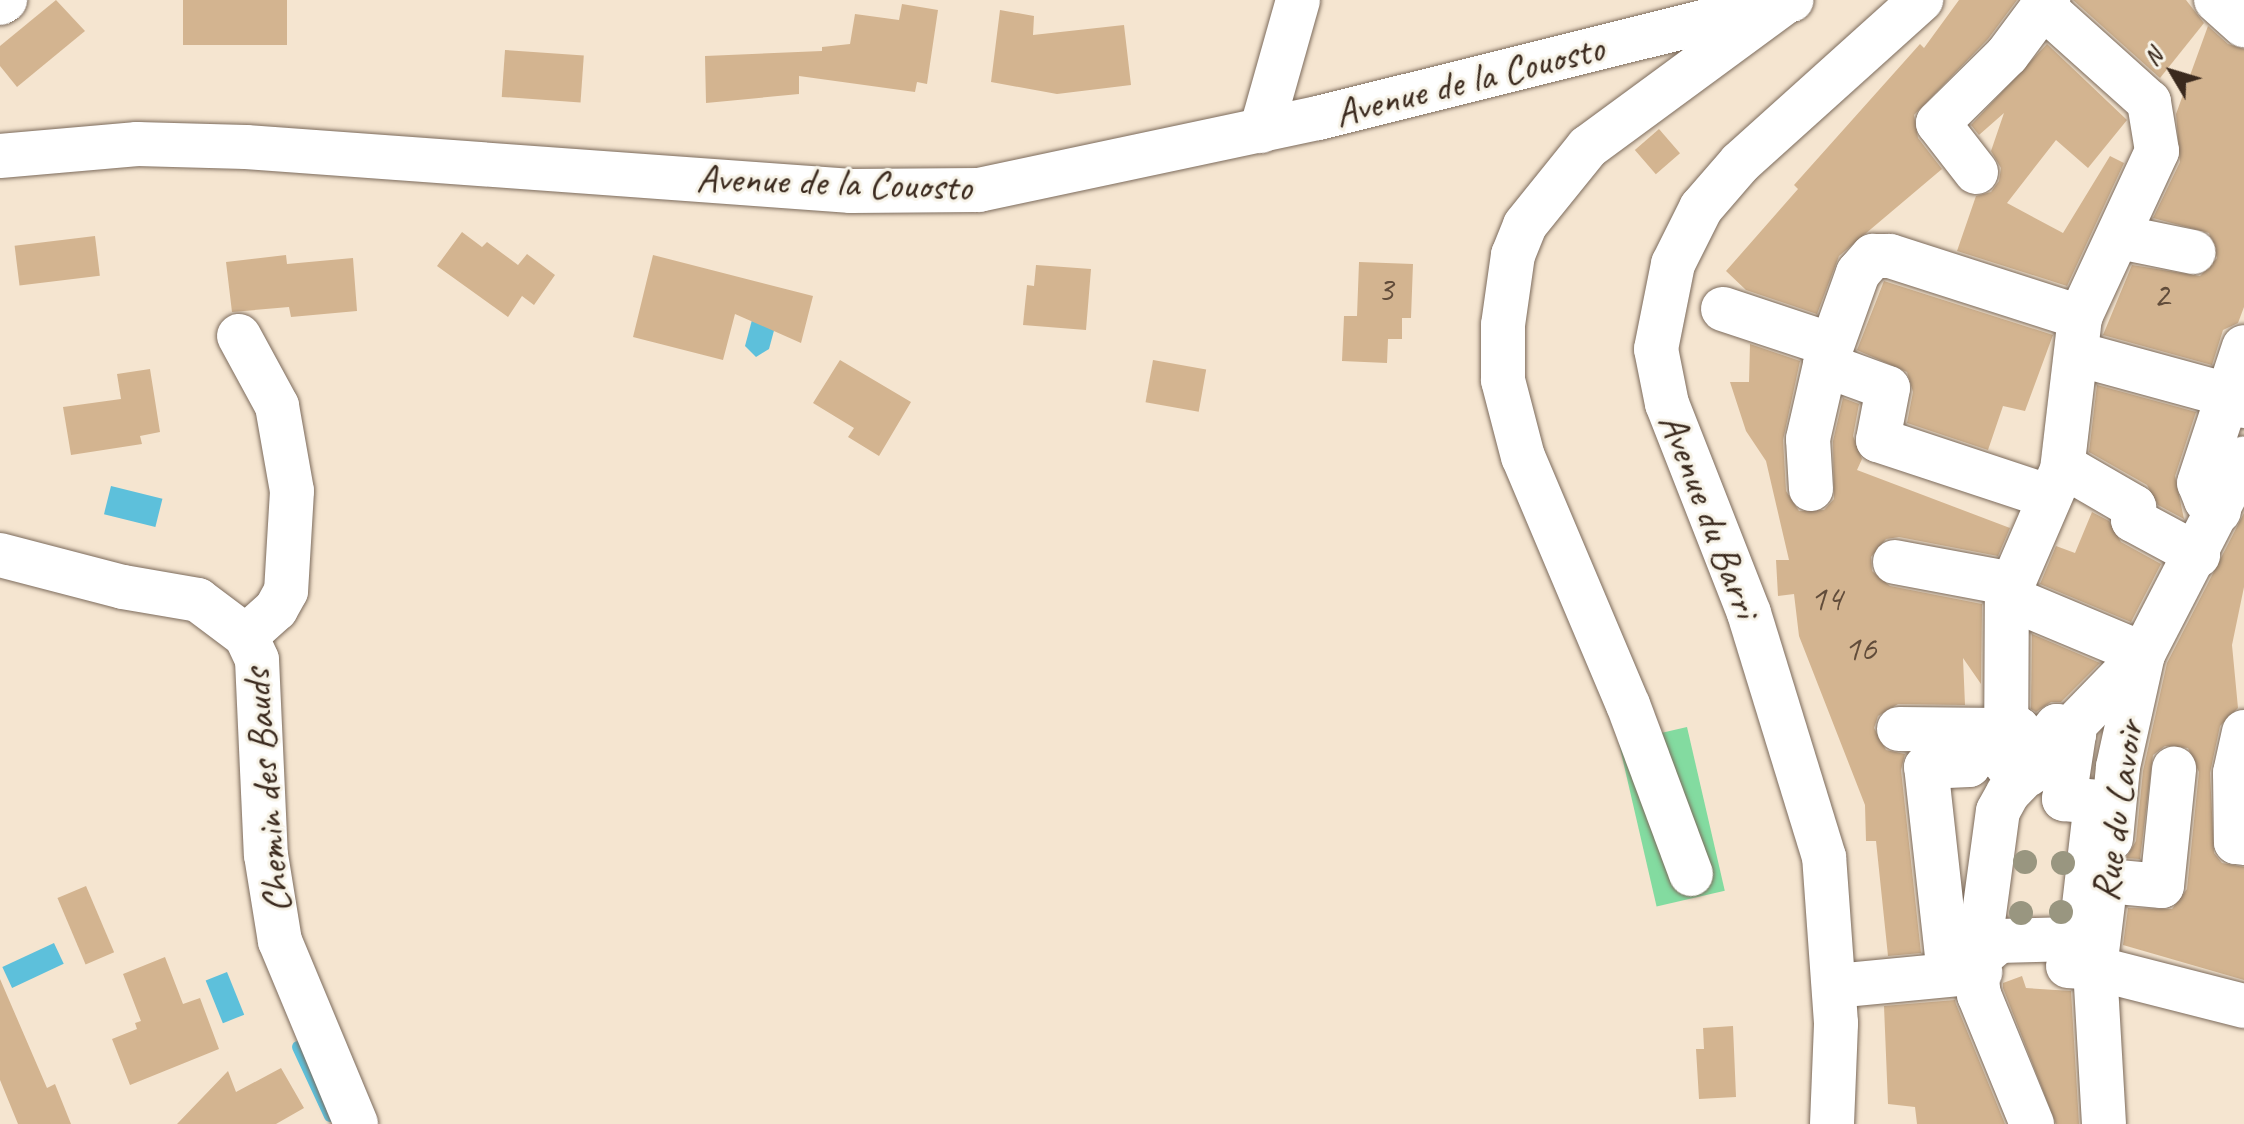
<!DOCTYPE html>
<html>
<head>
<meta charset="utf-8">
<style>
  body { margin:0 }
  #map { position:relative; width:2244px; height:1124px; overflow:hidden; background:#f5e5d0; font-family:Caveat,sans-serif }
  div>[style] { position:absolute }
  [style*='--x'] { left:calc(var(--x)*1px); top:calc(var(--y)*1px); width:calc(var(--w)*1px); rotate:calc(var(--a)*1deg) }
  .green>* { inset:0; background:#83dba0; transform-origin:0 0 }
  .water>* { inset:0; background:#5dc0db; transform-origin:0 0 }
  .stream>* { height:12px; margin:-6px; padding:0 6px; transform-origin:6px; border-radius:6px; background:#5dc0db }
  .building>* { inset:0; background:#d3b490; transform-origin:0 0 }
  .roads { filter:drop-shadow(0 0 2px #7c6b5c) drop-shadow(0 0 2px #7c6b5c) }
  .street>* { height:44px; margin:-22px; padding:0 22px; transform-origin:22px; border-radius:22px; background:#fff }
  .secondary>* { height:44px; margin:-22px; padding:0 22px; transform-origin:22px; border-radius:22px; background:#fff }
  .trees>* { width:24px; height:24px; margin:-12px; border-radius:50%; background:#999680 }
  span { translate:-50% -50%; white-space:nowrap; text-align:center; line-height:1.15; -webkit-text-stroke:6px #f7f3e8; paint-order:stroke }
  .number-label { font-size:36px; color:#614c3a }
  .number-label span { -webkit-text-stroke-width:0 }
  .street-label { font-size:40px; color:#3b2a1e }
  .north { position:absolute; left:2132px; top:32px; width:80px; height:80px; -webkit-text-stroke:6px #f7f3e8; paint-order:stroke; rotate:308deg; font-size:22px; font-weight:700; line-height:32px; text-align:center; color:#3b2a1e }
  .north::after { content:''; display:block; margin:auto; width:28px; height:36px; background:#3b2a1e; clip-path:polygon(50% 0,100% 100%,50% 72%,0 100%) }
</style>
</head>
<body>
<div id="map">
  <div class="green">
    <div style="left:1687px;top:727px;width:168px;height:70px;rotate:77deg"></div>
  </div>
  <div class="water">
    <div style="clip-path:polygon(756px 305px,779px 312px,769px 349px,756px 357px,745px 346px)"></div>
    <div style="left:111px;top:486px;width:53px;height:29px;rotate:14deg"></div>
    <div style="left:54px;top:943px;width:23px;height:57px;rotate:65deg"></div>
    <div style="left:227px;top:972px;width:46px;height:23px;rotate:68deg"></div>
  </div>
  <div class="stream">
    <div style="--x:298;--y:1047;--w:76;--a:65.1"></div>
  </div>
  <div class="building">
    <div style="clip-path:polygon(56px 0,85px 31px,17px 87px,0 66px,0 46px)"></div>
    <div style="left:183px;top:0;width:104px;height:45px"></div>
    <div style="clip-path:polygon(1959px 0,2017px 0,1988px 39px,1914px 115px,1918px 138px,1942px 169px,1839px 256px,1817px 314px,1746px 290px,1726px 271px,1798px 189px,1794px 185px,1920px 44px,1924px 48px)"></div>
    <div style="clip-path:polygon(2073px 0,2186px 0,2204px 23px,2160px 78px)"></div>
    <div style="clip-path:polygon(902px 4px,938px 10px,927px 84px,917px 82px,915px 92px,799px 76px,799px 94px,706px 103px,705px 56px,822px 51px,822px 47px,850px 44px,855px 14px,899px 20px)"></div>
    <div style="clip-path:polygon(1000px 10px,1034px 16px,1033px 35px,1124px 25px,1131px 85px,1057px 94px,991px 82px)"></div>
    <div style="clip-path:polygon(2208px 26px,2228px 44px,2244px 49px,2244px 307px,2238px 323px,2223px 330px,2212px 365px,2103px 335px,2132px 265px,2200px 276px,2217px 258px,2209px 233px,2153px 218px,2180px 162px,2176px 114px)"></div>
    <div style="clip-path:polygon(2047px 44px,2127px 120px,2088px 168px,2056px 140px,2007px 203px,2063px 233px,2110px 156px,2124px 163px,2067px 286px,1957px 251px,1976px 196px,1991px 192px,1999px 181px,2001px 168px,1991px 151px,2004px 113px,1979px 135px,1971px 125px)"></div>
    <div style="left:505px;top:50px;width:79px;height:47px;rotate:4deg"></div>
    <div style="left:1659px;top:129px;width:32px;height:32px;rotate:49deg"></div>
    <div style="clip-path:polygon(462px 232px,482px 247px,487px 242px,518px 265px,527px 254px,555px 275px,534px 305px,522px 296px,508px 317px,437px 266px)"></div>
    <div style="left:95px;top:236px;width:40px;height:81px;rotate:83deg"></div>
    <div style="clip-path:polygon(286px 255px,287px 264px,353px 258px,357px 311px,291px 317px,289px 307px,232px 312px,226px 262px)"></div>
    <div style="clip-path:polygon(653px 255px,813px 296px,801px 343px,735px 314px,723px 360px,633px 337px)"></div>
    <div style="clip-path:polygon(1359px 262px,1413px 264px,1411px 318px,1402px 318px,1402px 339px,1388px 339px,1387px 363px,1342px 361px,1344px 316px,1357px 316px)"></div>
    <div style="clip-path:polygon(1036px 265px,1091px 269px,1086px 330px,1023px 325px,1027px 285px,1034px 286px)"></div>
    <div style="clip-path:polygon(1884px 281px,2053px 335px,2025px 411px,2003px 406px,1988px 450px,1907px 423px,1913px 392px,1907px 372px,1857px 350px)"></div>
    <div style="clip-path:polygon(1750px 344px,1800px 361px,1783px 440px,1786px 491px,1799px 511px,1824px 510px,1834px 499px,1833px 441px,1843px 398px,1859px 404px,1853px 436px,1862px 459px,1857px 470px,2010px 528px,1998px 556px,1899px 537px,1886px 539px,1871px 557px,1872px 571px,1890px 586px,1982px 604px,1981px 684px,1963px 658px,1965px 705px,1898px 704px,1878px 716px,1874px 728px,1886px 750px,1905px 754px,1901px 770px,1921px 953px,1888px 956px,1876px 841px,1866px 841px,1865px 805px,1799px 636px,1794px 594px,1778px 596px,1776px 560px,1789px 560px,1766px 461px,1746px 431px,1730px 382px,1749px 382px)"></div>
    <div style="clip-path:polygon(840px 360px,911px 402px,879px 456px,848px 437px,854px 428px,813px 403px)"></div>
    <div style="left:1153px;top:360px;width:54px;height:43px;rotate:10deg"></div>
    <div style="clip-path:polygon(150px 369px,160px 432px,140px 436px,142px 444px,71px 455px,63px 407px,121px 399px,117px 374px)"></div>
    <div style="clip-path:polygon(2097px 385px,2196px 412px,2175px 476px,2184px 519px,2158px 505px,2147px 485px,2089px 452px)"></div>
    <div style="clip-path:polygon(2092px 512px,2109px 521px,2121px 542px,2161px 564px,2131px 622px,2040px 584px,2056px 546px,2075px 553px)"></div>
    <div style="clip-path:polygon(2244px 513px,2244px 587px,2232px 645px,2238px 708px,2220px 726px,2210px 773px,2214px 853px,2222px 863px,2244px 867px,2244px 980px,2123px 945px,2128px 908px,2172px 909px,2187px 889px,2199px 772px,2188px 748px,2165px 746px,2153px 755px,2140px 859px,2126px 858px,2136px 841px,2143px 771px,2167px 663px)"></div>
    <div style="clip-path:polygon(2032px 634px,2100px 663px,2061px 702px,2051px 702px,2036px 712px,2031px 709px)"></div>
    <div style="left:86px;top:886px;width:72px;height:31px;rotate:67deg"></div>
    <div style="clip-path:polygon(165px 957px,183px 1004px,200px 998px,219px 1049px,130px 1085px,112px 1039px,137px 1029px,135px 1023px,141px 1021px,123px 974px)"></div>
    <div style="clip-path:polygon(2022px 976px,2026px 988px,2071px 991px,2079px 1124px,2056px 1124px,2003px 988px,2003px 983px)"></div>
    <div style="clip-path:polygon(0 979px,47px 1088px,55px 1084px,71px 1124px,18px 1124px,0 1080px)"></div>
    <div style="clip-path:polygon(1955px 1000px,1956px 1004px,2005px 1124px,1917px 1124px,1915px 1107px,1888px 1104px,1884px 1006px)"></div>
    <div style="clip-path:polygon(1733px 1026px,1736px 1097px,1699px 1099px,1696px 1049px,1704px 1049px,1703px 1028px)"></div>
    <div style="clip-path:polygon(281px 1068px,304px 1108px,276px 1124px,177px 1124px,228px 1071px,236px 1092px)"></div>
  </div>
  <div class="roads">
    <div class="street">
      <div style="--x:2216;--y:0;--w:38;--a:42"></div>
      <div style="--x:0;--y:3;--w:6;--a:-31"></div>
      <div style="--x:1261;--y:131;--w:136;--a:-74.2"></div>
      <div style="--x:1976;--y:172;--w:62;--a:-127.8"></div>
      <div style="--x:1938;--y:123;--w:97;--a:-44.6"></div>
      <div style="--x:2007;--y:55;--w:69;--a:-53.3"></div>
      <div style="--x:2120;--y:237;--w:75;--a:11.6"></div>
      <div style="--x:1723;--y:309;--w:114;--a:18.4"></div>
      <div style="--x:239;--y:336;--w:80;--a:61.5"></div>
      <div style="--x:277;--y:406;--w:86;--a:80"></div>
      <div style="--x:292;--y:491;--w:100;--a:93.4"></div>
      <div style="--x:286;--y:591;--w:21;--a:119"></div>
      <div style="--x:276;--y:609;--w:40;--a:138"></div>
      <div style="--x:2081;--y:355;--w:151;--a:15.3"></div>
      <div style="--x:2227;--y:395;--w:20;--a:33"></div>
      <div style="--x:1825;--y:365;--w:67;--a:20.1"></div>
      <div style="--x:1888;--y:388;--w:53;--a:100.9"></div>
      <div style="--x:1878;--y:440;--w:181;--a:18.3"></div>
      <div style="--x:2072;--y:471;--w:72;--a:30.1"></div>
      <div style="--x:2134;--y:507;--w:13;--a:94"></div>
      <div style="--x:2133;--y:520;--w:74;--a:28.3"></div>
      <div style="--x:1811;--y:489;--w:50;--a:-93.4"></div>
      <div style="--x:1808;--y:439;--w:76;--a:-77.1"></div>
      <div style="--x:1825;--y:365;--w:98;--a:-70.3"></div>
      <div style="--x:1858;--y:273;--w:23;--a:-49"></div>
      <div style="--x:1873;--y:256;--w:17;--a:0"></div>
      <div style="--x:1890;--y:256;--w:200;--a:17.8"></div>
      <div style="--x:2219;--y:511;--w:17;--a:-140"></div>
      <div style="--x:2206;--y:500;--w:18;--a:-112"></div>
      <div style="--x:2199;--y:483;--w:143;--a:-71.7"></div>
      <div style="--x:0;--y:555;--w:127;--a:14.6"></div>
      <div style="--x:123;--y:587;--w:76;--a:9.8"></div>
      <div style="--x:198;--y:600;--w:60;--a:36.9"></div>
      <div style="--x:246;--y:636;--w:26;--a:65"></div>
      <div style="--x:257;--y:660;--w:195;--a:87.4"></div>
      <div style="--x:266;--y:855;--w:87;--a:80.8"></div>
      <div style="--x:280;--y:941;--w:198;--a:67.4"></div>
      <div style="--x:1895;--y:562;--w:119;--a:10.6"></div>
      <div style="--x:2007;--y:597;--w:147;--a:22.7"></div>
      <div style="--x:2143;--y:654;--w:116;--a:102.5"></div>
      <div style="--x:2118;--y:767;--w:72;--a:95.6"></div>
      <div style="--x:2057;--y:726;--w:19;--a:25"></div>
      <div style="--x:2074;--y:734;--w:66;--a:98.7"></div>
      <div style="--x:2064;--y:799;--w:32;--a:5"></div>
      <div style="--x:2096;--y:802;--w:130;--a:96.6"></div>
      <div style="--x:2081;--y:931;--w:12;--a:138"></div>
      <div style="--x:2072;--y:939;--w:73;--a:178.4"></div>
      <div style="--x:1999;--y:941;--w:31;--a:140"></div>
      <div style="--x:1975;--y:961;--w:27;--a:172"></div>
      <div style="--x:1948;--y:965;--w:199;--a:-96.3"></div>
      <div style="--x:1926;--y:767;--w:43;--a:-2.7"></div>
      <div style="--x:1969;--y:765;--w:27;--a:-94"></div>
      <div style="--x:1967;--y:738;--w:41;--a:-1.4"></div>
      <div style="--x:2008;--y:737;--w:13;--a:-39"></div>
      <div style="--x:2018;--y:729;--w:10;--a:73"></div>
      <div style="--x:2021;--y:739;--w:12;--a:24"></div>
      <div style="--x:2032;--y:744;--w:15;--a:-20"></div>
      <div style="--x:2046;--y:739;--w:17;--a:-50"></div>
      <div style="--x:1899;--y:729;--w:98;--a:0.6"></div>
      <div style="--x:2244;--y:732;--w:42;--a:102.4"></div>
      <div style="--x:2235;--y:773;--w:69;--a:89.2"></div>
      <div style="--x:2236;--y:842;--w:8;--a:7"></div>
      <div style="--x:2029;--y:774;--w:13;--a:176"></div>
      <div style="--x:2016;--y:775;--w:15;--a:-132"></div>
      <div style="--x:2006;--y:764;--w:167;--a:-89.7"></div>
      <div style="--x:2007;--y:597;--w:138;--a:-66.6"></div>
      <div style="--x:2062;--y:470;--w:154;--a:-83.3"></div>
      <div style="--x:2080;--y:317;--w:183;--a:-65.1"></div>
      <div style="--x:2157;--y:151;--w:50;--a:-99.3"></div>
      <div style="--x:2149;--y:102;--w:142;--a:-138.1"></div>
      <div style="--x:1691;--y:874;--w:180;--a:-110.4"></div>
      <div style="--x:1628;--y:705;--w:269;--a:-112.9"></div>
      <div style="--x:1523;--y:457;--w:80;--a:-104.6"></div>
      <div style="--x:1503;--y:380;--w:55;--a:-90"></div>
      <div style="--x:1503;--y:325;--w:71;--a:-81.9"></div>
      <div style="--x:1513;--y:255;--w:32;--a:-68"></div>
      <div style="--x:1525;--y:225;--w:100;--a:-51.1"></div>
      <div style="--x:1588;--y:147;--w:240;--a:-36.3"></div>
      <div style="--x:2107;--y:881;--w:55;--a:5.2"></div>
      <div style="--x:2162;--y:886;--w:118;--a:-84.1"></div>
      <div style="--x:2103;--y:903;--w:65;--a:97"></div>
      <div style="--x:2095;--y:968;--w:156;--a:86.7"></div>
      <div style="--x:2068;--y:966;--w:27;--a:4"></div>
      <div style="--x:2095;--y:968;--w:154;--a:14.3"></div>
      <div style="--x:1835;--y:986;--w:146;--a:-5.5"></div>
      <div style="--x:1832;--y:1124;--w:101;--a:-87.7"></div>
      <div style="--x:1836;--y:1023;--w:166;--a:-94.1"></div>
      <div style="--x:1824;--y:857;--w:255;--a:-107.1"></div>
      <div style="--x:1749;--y:613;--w:225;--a:-111.4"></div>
      <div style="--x:1667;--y:404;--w:56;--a:-101.3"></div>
      <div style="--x:1656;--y:349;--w:87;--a:-78.7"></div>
      <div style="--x:1673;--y:264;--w:63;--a:-63.4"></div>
      <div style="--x:1701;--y:208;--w:60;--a:-49.1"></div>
      <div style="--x:1740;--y:163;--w:244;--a:-42"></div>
      <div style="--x:2032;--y:1124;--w:139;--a:-112.3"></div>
      <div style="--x:1979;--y:995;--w:22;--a:-98"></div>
      <div style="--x:1976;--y:973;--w:163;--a:-82.3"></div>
      <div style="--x:1998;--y:811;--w:21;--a:-61"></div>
      <div style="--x:2008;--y:793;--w:194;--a:-45.8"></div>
      <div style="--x:2143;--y:654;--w:220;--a:-62.7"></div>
    </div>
    <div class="secondary">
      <div style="--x:0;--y:156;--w:138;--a:-5"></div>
      <div style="--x:137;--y:144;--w:109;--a:1.6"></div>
      <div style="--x:246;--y:147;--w:607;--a:4.16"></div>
      <div style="--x:851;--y:191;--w:128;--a:-0.4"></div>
      <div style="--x:979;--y:190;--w:347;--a:-12"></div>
      <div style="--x:1318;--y:118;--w:488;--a:-14"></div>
    </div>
  </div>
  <div class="trees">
    <div style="left:2025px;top:862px"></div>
    <div style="left:2063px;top:863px"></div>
    <div style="left:2061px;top:912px"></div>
    <div style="left:2021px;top:913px"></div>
  </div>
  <div class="number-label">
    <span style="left:1385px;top:290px">3</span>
    <span style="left:2161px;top:296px">2</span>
    <span style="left:1826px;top:599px">14</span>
    <span style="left:1860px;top:649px">16</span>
  </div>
  <div class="street-label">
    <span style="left:1469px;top:80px;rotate:-14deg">Avenue de la Couosto</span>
    <span style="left:834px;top:182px;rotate:2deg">Avenue de la Couosto</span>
    <span style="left:1710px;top:515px;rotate:69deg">Avenue du Barri</span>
    <span style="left:266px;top:791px;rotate:-95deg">Chemin des Bauds</span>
    <span style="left:2117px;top:811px;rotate:-82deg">Rue du Lavoir</span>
  </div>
  <div class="north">N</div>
</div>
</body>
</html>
